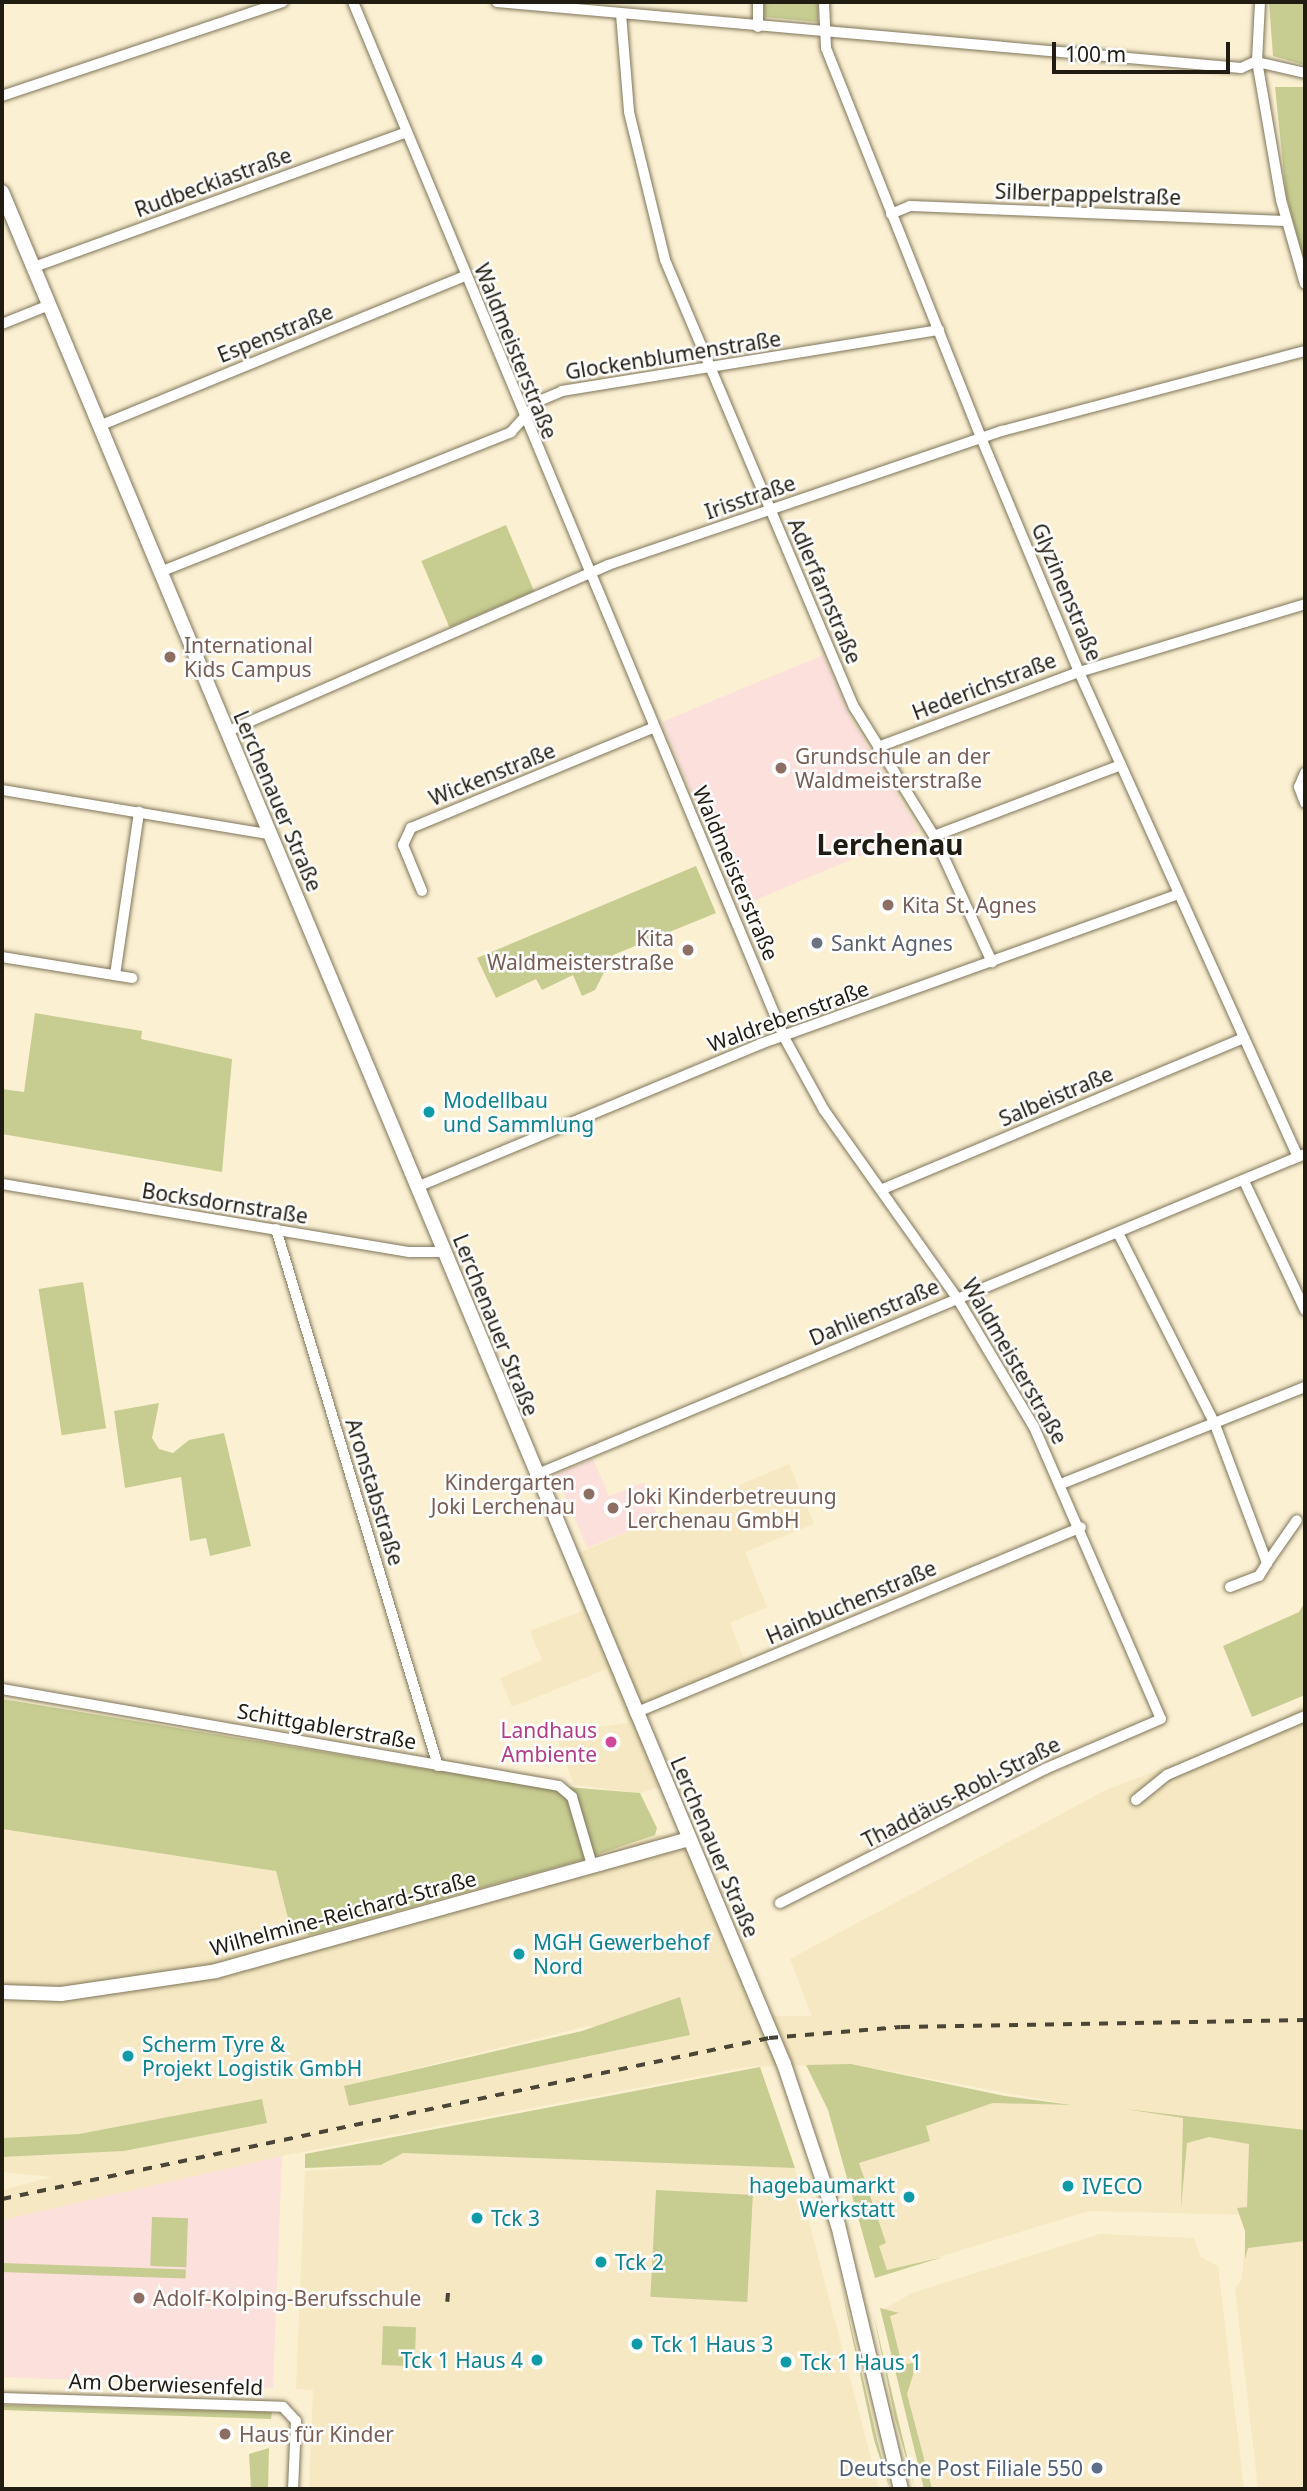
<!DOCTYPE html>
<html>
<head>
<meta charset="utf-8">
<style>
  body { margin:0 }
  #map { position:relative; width:1307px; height:2491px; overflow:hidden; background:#fcf0d2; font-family:"Noto Sans",sans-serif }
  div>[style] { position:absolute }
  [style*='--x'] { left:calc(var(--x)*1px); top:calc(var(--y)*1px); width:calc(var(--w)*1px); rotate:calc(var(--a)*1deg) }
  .built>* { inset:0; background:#f6e8c2 }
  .education>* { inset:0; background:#fbe0dc }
  .green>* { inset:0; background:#c7cc91; transform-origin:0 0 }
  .roads { filter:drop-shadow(0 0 2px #7f755a) drop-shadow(0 0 2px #7f755a) }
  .street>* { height:10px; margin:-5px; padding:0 5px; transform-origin:5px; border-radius:5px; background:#fff }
  .secondary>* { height:14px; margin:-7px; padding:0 7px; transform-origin:7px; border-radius:7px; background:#fff }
  .rail>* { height:3.5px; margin-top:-1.75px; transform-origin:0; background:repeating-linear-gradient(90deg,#4b4537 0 9px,transparent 0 18px) }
  .dots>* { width:19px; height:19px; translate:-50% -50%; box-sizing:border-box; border:4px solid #fefefe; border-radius:50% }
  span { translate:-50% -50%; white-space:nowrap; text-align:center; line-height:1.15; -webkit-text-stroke:5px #fefefe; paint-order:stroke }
  .street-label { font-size:21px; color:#201c11 }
  .education-label { font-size:21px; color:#785e54 }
  .left { translate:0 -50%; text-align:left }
  .right { translate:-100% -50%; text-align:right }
  .worship-label { font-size:21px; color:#5b616d }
  .culture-label { font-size:21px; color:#0d838f }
  .hotel-label { font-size:21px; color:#b23c85 }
  .service-label { font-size:21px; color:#4e5e75 }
  .district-label { font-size:28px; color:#201c11; font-weight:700 }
  .frame { position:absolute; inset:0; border:4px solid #201c11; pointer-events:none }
  .scale { position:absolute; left:1052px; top:42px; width:178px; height:32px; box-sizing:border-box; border:4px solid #201c11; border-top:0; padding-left:9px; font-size:21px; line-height:24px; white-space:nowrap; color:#201c11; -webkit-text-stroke:5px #fefefe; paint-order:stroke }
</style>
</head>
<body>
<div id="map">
  <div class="built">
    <div style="clip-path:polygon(789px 1464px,814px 1524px,745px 1552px,767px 1607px,730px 1623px,746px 1664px,634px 1712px,664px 1786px,640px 1793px,574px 1785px,555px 1733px,628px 1723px,607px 1669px,512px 1707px,500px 1678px,542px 1660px,530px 1631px,584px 1610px,564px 1559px)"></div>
    <div style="clip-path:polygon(evenodd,1305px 1701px,1305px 2489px,1258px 2489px,1235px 2288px,1242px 2279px,1247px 2215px,1089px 2211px,880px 2275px,851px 2165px,930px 2141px,925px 2126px,993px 2103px,1072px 2105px,851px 2064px,747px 2067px,282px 2156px,2px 2220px,2px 2190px,52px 2177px,2px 2172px,2px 2157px,124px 2151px,267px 2123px,262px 2099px,79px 2134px,2px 2138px,2px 1829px,276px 1871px,291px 1930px,310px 1935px,655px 1835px,688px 1838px,763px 2016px,812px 2016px,790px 1959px,1106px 1790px,1274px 1726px,1305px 1701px,588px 2026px,690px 2035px,350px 2106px,345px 2086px,588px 2026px)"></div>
    <div style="clip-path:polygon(403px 2152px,795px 2168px,879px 2489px,309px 2489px,313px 2390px,296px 2389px,305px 2171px,383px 2165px)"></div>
    <div style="clip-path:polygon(1100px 2234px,1194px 2238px,1201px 2257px,1218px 2266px,1244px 2489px,926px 2489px,882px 2310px,912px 2293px)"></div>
  </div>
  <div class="education">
    <div style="clip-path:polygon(823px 655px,849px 716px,919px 831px,739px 907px,662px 722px)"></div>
    <div style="clip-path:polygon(593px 1459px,609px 1496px,644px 1482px,659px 1519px,587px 1548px,556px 1474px)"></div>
    <div style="clip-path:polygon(282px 2156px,273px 2388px,2px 2377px,2px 2220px)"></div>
  </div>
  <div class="green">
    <div style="clip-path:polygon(764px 2px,818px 2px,818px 22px,764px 17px)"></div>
    <div style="clip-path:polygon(1269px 2px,1305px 2px,1305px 65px,1273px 56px)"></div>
    <div style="clip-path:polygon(1275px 87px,1305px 87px,1305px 266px,1286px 194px)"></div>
    <div style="left:506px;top:525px;width:72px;height:92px;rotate:67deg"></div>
    <div style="clip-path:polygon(696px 866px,716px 913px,613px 955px,595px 990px,582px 996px,573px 975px,542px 990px,536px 979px,496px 998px,477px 958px)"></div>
    <div style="clip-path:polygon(35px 1013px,142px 1031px,141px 1039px,232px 1059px,222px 1172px,2px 1134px,2px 1089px,24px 1092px)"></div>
    <div style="left:83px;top:1282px;width:148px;height:45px;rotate:81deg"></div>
    <div style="clip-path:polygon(159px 1403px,152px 1438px,159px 1449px,173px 1453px,189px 1440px,224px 1433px,251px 1546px,210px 1556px,206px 1538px,190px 1541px,181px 1477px,125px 1488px,114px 1411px)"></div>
    <div style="clip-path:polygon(1305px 1602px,1305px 1695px,1252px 1717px,1223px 1646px,1299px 1612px)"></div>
    <div style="clip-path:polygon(2px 1699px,505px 1782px,640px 1793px,657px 1828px,655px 1835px,575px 1862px,310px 1935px,291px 1930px,276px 1871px,2px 1829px)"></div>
    <div style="clip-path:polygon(680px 1997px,690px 2035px,349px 2106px,344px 2086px,582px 2031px)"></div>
    <div style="clip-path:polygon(851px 2064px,1005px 2096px,1072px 2105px,993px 2103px,926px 2126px,930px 2141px,859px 2163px,886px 2243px,879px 2246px,887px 2270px,943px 2257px,875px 2278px,828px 2110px,806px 2065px)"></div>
    <div style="clip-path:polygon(760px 2067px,795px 2168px,403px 2153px,381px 2165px,305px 2168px,305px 2154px)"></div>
    <div style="clip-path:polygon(262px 2099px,267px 2123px,124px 2151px,2px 2157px,2px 2138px,79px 2134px)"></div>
    <div style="clip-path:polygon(1125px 2109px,1305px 2130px,1305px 2241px,1248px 2248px,1245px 2259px,1245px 2231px,1237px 2208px,1247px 2207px,1249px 2144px,1209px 2137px,1187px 2143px,1181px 2208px,1183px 2118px)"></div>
    <div style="left:656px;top:2190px;width:97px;height:107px;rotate:3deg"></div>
    <div style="left:152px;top:2217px;width:36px;height:49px;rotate:2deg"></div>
    <div style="left:2px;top:2263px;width:184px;height:9px;rotate:2deg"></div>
    <div style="clip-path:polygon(839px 2275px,877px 2439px,890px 2489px,874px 2440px)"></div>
    <div style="clip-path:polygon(880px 2308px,899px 2313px,890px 2316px,902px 2365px,917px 2362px,907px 2394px,932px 2489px,924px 2489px)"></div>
    <div style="clip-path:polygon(873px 2312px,898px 2419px,915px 2489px,895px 2419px)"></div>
    <div style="left:383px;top:2326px;width:33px;height:39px;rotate:2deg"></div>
    <div style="clip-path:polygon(2px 2405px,272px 2412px,271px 2419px,2px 2410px)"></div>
    <div style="clip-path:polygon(269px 2448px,268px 2489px,251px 2489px,249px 2454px)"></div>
  </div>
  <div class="roads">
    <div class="street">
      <div style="--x:353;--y:2;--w:1121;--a:67.39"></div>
      <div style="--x:784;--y:1037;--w:83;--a:61.3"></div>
      <div style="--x:824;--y:1110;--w:230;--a:54.7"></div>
      <div style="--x:957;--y:1298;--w:150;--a:59.2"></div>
      <div style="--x:1034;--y:1427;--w:318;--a:66.5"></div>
      <div style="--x:1161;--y:1719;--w:126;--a:156.7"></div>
      <div style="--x:1045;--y:1769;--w:297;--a:153.2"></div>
      <div style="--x:497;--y:2;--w:747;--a:5.07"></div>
      <div style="--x:1241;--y:68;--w:17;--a:-24"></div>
      <div style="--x:824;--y:2;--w:46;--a:87.5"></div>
      <div style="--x:826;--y:48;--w:422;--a:68.3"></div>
      <div style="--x:982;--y:440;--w:251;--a:67.3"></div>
      <div style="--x:1079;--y:672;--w:532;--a:65.7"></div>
      <div style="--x:1260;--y:2;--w:59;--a:92.9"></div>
      <div style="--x:1257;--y:61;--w:141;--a:80.2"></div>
      <div style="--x:1281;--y:200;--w:87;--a:74.1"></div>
      <div style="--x:621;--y:14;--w:98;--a:85.3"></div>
      <div style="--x:629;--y:112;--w:152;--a:76.3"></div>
      <div style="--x:665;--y:260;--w:485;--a:67.1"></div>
      <div style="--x:854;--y:707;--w:152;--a:58.2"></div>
      <div style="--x:934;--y:836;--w:139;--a:65.3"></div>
      <div style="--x:758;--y:27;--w:25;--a:-90"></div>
      <div style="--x:1257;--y:62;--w:49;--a:12.9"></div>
      <div style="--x:2;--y:96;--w:296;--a:-18.5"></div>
      <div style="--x:891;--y:214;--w:21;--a:-23"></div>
      <div style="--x:910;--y:206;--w:376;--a:2.3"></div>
      <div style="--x:34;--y:267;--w:394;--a:-19.9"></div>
      <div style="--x:2;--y:324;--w:51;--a:-22"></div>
      <div style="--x:99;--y:426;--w:396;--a:-22.3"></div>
      <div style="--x:160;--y:572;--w:378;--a:-21.7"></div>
      <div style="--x:511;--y:432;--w:42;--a:-47.9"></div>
      <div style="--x:539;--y:401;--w:25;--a:-23"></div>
      <div style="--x:562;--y:391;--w:382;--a:-9.2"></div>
      <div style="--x:226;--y:732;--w:417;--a:-23.6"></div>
      <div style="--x:608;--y:565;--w:416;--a:-18.8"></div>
      <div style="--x:1002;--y:431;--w:313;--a:-14.8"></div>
      <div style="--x:878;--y:747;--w:215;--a:-20.5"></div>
      <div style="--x:1079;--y:672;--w:236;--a:-16.7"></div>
      <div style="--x:1305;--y:773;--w:15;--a:113"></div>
      <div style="--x:1299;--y:787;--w:17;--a:69"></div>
      <div style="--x:2;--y:790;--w:271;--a:9.4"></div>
      <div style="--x:934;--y:836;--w:200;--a:-20.8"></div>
      <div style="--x:422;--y:891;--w:50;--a:-112.4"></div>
      <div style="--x:403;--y:845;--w:19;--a:-65"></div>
      <div style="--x:411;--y:828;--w:262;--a:-22.5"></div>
      <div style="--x:2;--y:957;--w:132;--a:9.2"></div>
      <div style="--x:115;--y:975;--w:165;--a:-81.6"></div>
      <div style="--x:1244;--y:1181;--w:143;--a:64.7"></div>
      <div style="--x:2;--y:1184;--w:413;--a:9.5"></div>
      <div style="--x:409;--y:1252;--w:34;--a:0"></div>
      <div style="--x:417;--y:1187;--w:372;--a:-22.6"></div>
      <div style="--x:760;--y:1044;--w:444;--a:-19.7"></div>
      <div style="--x:883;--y:1189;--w:391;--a:-22.7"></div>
      <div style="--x:276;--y:1229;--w:561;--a:73.21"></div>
      <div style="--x:1118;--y:1233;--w:212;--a:63.1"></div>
      <div style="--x:1214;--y:1422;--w:151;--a:69.4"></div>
      <div style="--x:1267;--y:1563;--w:52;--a:-55.1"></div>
      <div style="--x:535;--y:1475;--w:834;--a:-22.63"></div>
      <div style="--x:1061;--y:1484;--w:263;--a:-21.7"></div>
      <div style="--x:1230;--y:1587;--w:31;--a:-21"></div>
      <div style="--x:1259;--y:1576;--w:15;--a:-58"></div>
      <div style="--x:2;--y:1689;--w:565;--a:9.88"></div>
      <div style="--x:559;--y:1786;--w:17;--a:40"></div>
      <div style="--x:572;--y:1797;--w:71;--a:73.6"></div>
      <div style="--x:635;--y:1713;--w:483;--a:-22.6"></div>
      <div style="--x:1136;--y:1800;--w:40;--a:-39"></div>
      <div style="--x:1167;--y:1775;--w:150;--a:-23.1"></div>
      <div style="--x:2;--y:2398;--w:281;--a:1.8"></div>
      <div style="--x:283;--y:2407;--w:19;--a:47"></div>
      <div style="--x:296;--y:2421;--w:68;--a:92.5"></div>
    </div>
    <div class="secondary">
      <div style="--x:2;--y:192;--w:2029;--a:67.33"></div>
      <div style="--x:784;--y:2064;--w:170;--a:71.5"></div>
      <div style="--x:838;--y:2225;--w:271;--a:76.6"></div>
      <div style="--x:2;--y:1992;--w:59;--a:1.9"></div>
      <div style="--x:61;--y:1994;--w:157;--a:-8.4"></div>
      <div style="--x:216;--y:1971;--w:491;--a:-15.6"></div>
    </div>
  </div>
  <div class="rail">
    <div style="--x:2;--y:2199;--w:784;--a:-11.85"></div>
    <div style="--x:769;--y:2038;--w:132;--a:-4.8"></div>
    <div style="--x:901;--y:2027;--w:404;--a:-1"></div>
    <div style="--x:447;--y:2302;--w:11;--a:-85"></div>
  </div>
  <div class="dots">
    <div style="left:170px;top:657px;background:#8d6e63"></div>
    <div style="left:781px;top:768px;background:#8d6e63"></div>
    <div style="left:888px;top:905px;background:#8d6e63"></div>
    <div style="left:817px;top:943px;background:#6b7280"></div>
    <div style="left:688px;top:950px;background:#8d6e63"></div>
    <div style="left:429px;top:1112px;background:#0f9aa8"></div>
    <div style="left:589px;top:1494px;background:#8d6e63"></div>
    <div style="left:613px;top:1508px;background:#8d6e63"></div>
    <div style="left:611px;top:1742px;background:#d1479c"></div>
    <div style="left:519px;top:1954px;background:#0f9aa8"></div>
    <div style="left:128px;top:2056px;background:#0f9aa8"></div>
    <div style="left:1068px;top:2186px;background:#0f9aa8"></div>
    <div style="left:909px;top:2197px;background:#0f9aa8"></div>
    <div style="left:477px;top:2218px;background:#0f9aa8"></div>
    <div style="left:601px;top:2262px;background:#0f9aa8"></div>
    <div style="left:139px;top:2298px;background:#8d6e63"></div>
    <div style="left:637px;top:2344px;background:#0f9aa8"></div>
    <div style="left:537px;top:2360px;background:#0f9aa8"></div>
    <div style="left:786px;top:2362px;background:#0f9aa8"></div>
    <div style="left:225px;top:2434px;background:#8d6e63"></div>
    <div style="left:1097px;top:2468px;background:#5c6f8a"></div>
  </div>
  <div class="street-label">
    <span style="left:213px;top:182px;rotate:-20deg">Rudbeckiastraße</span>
    <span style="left:1088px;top:194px;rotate:2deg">Silberpappelstraße</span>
    <span style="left:275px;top:333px;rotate:-22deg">Espenstraße</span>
    <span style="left:516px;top:351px;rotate:68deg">Waldmeisterstraße</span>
    <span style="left:673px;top:355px;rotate:-9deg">Glockenblumenstraße</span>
    <span style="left:750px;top:497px;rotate:-19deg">Irisstraße</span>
    <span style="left:825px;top:591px;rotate:67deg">Adlerfarnstraße</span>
    <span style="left:1067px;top:592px;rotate:67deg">Glyzinenstraße</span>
    <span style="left:984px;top:686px;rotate:-21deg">Hederichstraße</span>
    <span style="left:492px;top:774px;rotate:-22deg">Wickenstraße</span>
    <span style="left:278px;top:801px;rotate:67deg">Lerchenauer Straße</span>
    <span style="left:736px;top:873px;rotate:67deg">Waldmeisterstraße</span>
    <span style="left:788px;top:1016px;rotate:-20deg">Waldrebenstraße</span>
    <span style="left:1056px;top:1096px;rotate:-23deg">Salbeistraße</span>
    <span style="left:225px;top:1203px;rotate:9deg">Bocksdornstraße</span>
    <span style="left:874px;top:1312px;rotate:-23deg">Dahlienstraße</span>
    <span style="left:496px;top:1325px;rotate:68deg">Lerchenauer Straße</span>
    <span style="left:1015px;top:1361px;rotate:60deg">Waldmeisterstraße</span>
    <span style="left:375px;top:1492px;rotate:73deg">Aronstabstraße</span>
    <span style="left:851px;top:1602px;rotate:-23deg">Hainbuchenstraße</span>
    <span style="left:327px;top:1726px;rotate:10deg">Schittgablerstraße</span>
    <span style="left:961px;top:1792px;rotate:-27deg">Thaddäus-Robl-Straße</span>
    <span style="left:715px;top:1847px;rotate:67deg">Lerchenauer Straße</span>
    <span style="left:343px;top:1913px;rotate:-15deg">Wilhelmine-Reichard-Straße</span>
    <span style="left:166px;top:2384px;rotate:2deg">Am Oberwiesenfeld</span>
  </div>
  <div class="education-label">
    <span class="left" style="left:184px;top:657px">International<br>Kids Campus</span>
    <span class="left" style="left:795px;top:768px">Grundschule an der<br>Waldmeisterstraße</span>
    <span class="left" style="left:902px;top:905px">Kita St. Agnes</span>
    <span class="right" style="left:674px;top:950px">Kita<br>Waldmeisterstraße</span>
    <span class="right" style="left:575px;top:1494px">Kindergarten<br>Joki Lerchenau</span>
    <span class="left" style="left:627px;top:1508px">Joki Kinderbetreuung<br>Lerchenau GmbH</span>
    <span class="left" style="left:153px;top:2298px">Adolf-Kolping-Berufsschule</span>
    <span class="left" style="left:239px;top:2434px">Haus für Kinder</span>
  </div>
  <div class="worship-label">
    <span class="left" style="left:831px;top:943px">Sankt Agnes</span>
  </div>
  <div class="culture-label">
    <span class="left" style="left:443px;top:1112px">Modellbau<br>und Sammlung</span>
    <span class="left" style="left:533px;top:1954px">MGH Gewerbehof<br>Nord</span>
    <span class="left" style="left:142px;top:2056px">Scherm Tyre &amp;<br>Projekt Logistik GmbH</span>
    <span class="right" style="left:895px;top:2197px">hagebaumarkt<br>Werkstatt</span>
    <span class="left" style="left:1082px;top:2186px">IVECO</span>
    <span class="left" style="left:491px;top:2218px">Tck 3</span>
    <span class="left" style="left:615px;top:2262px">Tck 2</span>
    <span class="left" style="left:651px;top:2344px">Tck 1 Haus 3</span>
    <span class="right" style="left:523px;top:2360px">Tck 1 Haus 4</span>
    <span class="left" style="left:800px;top:2362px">Tck 1 Haus 1</span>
  </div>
  <div class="hotel-label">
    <span class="right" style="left:597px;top:1742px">Landhaus<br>Ambiente</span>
  </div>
  <div class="service-label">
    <span class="right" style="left:1083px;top:2468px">Deutsche Post Filiale 550</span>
  </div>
  <div class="district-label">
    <span style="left:890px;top:844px">Lerchenau</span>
  </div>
  <div class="frame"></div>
  <div class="scale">100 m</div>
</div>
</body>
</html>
